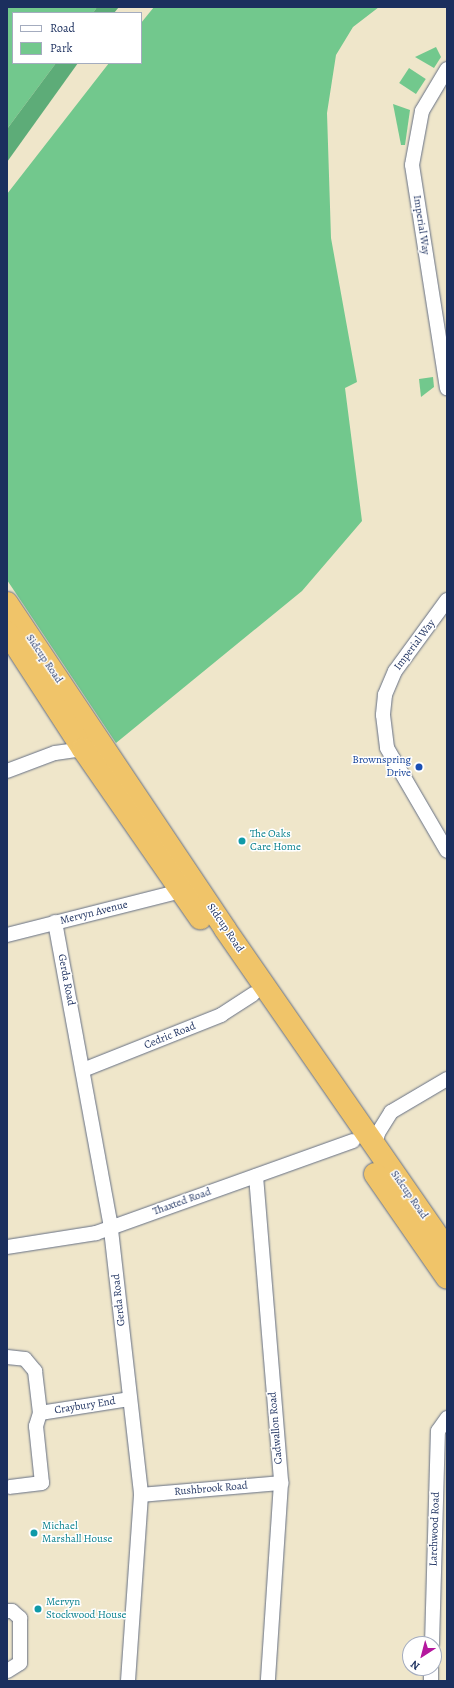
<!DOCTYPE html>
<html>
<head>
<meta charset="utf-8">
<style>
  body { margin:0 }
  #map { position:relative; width:454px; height:1688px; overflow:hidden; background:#efe6ca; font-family:Alegreya,serif }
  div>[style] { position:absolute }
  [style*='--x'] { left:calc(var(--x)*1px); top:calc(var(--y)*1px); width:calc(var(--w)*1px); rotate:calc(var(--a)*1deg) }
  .green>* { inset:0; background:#72c88d; transform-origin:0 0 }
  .forest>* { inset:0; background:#5dac78 }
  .roads { filter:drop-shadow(0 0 1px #656f84) drop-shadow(0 0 1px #656f84) }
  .minor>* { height:14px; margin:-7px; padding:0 7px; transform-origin:7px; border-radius:7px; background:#fff }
  .trunk>* { height:22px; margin:-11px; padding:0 11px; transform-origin:11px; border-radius:11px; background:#f0c469 }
  .dots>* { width:11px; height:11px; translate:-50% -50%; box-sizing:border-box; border:2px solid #fff; border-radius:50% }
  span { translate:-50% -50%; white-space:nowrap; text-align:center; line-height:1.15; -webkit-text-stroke:3px #fff; paint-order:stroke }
  .street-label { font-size:11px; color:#1b2f5e }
  .transit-label { font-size:11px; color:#164399 }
  .right { translate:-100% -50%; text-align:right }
  .culture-label { font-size:11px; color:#0d838f }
  .left { translate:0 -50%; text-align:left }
  .frame { position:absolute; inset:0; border:8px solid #1b2f5e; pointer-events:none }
  .legend { position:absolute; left:12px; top:12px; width:130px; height:52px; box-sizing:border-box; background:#fff; border:1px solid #a4acbf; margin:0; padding:5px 7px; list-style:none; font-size:12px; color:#1b2f5e }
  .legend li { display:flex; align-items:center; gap:8px; height:20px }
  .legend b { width:20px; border:1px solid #a4acbf }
  .north { position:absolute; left:402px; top:1636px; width:40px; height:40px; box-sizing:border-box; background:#fff; border:1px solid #a4acbf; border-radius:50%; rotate:216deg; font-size:11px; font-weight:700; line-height:16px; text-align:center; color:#1b2f5e }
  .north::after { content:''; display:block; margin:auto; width:14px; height:18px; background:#b5179e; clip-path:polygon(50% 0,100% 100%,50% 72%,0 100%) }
</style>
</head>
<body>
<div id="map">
  <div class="green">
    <div style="clip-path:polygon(7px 7px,97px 7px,93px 13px,13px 13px,13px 63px,56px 63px,7px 129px)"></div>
    <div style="clip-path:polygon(154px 7px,379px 7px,353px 27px,336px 55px,327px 113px,331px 238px,357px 382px,345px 388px,362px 521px,302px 591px,116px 743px,7px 580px,7px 194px,109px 63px,141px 63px,141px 23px)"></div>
    <div style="clip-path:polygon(436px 47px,441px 57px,434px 68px,415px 57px)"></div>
    <div style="left:409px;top:68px;width:20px;height:18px;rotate:33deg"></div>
    <div style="clip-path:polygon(393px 104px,410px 110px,405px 145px,401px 145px)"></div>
    <div style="clip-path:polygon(433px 377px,434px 387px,421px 397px,419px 379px)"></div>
  </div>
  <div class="forest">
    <div style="clip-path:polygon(97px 7px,119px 7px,114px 13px,93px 13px)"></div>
    <div style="clip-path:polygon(56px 63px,78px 63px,7px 162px,7px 129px)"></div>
  </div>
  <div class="roads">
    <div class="minor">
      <div style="--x:447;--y:69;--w:49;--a:120.8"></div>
      <div style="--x:422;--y:111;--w:55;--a:100.5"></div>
      <div style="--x:412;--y:165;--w:226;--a:81.1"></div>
      <div style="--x:447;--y:600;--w:88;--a:126.2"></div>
      <div style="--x:395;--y:671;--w:26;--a:113"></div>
      <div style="--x:385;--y:695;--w:20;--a:96"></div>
      <div style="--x:383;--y:715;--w:33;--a:83"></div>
      <div style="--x:387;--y:748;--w:119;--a:59.8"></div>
      <div style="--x:7;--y:771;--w:51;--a:-20.6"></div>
      <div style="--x:55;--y:753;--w:28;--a:-8"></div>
      <div style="--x:55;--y:922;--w:304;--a:79.6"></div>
      <div style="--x:110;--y:1221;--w:276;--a:83.5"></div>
      <div style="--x:141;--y:1495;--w:186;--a:94"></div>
      <div style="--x:7;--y:935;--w:179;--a:-14.2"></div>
      <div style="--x:83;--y:1070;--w:149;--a:-21.7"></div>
      <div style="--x:221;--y:1015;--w:38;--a:-33"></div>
      <div style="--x:375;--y:1146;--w:13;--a:-77"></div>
      <div style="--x:378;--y:1133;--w:25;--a:-58"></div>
      <div style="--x:391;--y:1112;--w:65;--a:-30.5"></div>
      <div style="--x:256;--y:1176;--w:308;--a:85.3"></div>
      <div style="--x:281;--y:1483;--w:198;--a:93.8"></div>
      <div style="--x:7;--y:1247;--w:90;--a:-8.9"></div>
      <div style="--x:96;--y:1233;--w:273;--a:-19.7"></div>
      <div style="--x:7;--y:1357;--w:18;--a:6"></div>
      <div style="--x:25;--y:1359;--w:16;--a:50"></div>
      <div style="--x:35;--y:1371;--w:42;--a:83.2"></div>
      <div style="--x:40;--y:1413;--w:14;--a:107"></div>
      <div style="--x:36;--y:1426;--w:57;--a:84"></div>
      <div style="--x:42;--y:1483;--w:32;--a:173"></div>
      <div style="--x:40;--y:1413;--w:90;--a:-8.9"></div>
      <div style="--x:141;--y:1495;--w:141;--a:-4.9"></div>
      <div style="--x:7;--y:1611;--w:5;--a:0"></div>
      <div style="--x:12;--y:1611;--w:11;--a:41"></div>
      <div style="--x:20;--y:1618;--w:45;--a:90"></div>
      <div style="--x:20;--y:1663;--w:15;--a:148"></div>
      <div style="--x:432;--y:1644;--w:213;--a:-88.4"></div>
      <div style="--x:438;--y:1431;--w:16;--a:-55"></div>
      <div style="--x:431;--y:1681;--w:13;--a:-90"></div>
    </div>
    <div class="trunk">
      <div style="--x:7;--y:603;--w:392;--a:56.2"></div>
      <div style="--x:225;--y:929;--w:390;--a:55.3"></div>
      <div style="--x:7;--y:632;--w:140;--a:57"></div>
      <div style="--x:83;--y:749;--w:206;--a:55.3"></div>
      <div style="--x:375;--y:1174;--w:126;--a:55.3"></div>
    </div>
  </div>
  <div class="dots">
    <div style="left:419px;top:767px;background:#1a4fb4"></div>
    <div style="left:242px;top:841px;background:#0f9aa8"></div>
    <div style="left:34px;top:1533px;background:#0f9aa8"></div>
    <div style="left:38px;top:1609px;background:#0f9aa8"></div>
  </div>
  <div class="street-label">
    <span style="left:421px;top:225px;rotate:81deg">Imperial Way</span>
    <span style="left:415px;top:645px;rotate:-53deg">Imperial Way</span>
    <span style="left:44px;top:659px;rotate:56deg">Sidcup Road</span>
    <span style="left:94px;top:913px;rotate:-14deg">Mervyn Avenue</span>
    <span style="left:225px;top:928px;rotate:56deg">Sidcup Road</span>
    <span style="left:66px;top:980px;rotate:79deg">Gerda Road</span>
    <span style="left:170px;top:1036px;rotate:-22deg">Cedric Road</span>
    <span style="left:409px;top:1195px;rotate:55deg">Sidcup Road</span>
    <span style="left:182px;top:1202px;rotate:-20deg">Thaxted Road</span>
    <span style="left:119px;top:1300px;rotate:-96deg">Gerda Road</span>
    <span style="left:85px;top:1406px;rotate:-9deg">Craybury End</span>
    <span style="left:276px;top:1428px;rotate:-95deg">Cadwallon Road</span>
    <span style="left:211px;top:1489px;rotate:-5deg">Rushbrook Road</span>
    <span style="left:435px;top:1529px;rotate:-88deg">Larchwood Road</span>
  </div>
  <div class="transit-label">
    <span class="right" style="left:411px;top:767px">Brownspring<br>Drive</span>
  </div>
  <div class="culture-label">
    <span class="left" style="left:250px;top:841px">The Oaks<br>Care Home</span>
    <span class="left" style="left:42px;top:1533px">Michael<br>Marshall House</span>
    <span class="left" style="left:46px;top:1609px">Mervyn<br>Stockwood House</span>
  </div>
  <div class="frame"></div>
  <ul class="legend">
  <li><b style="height:5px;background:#fff"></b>Road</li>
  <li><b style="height:11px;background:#72c88d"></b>Park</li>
  </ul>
  <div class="north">N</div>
</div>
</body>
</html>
